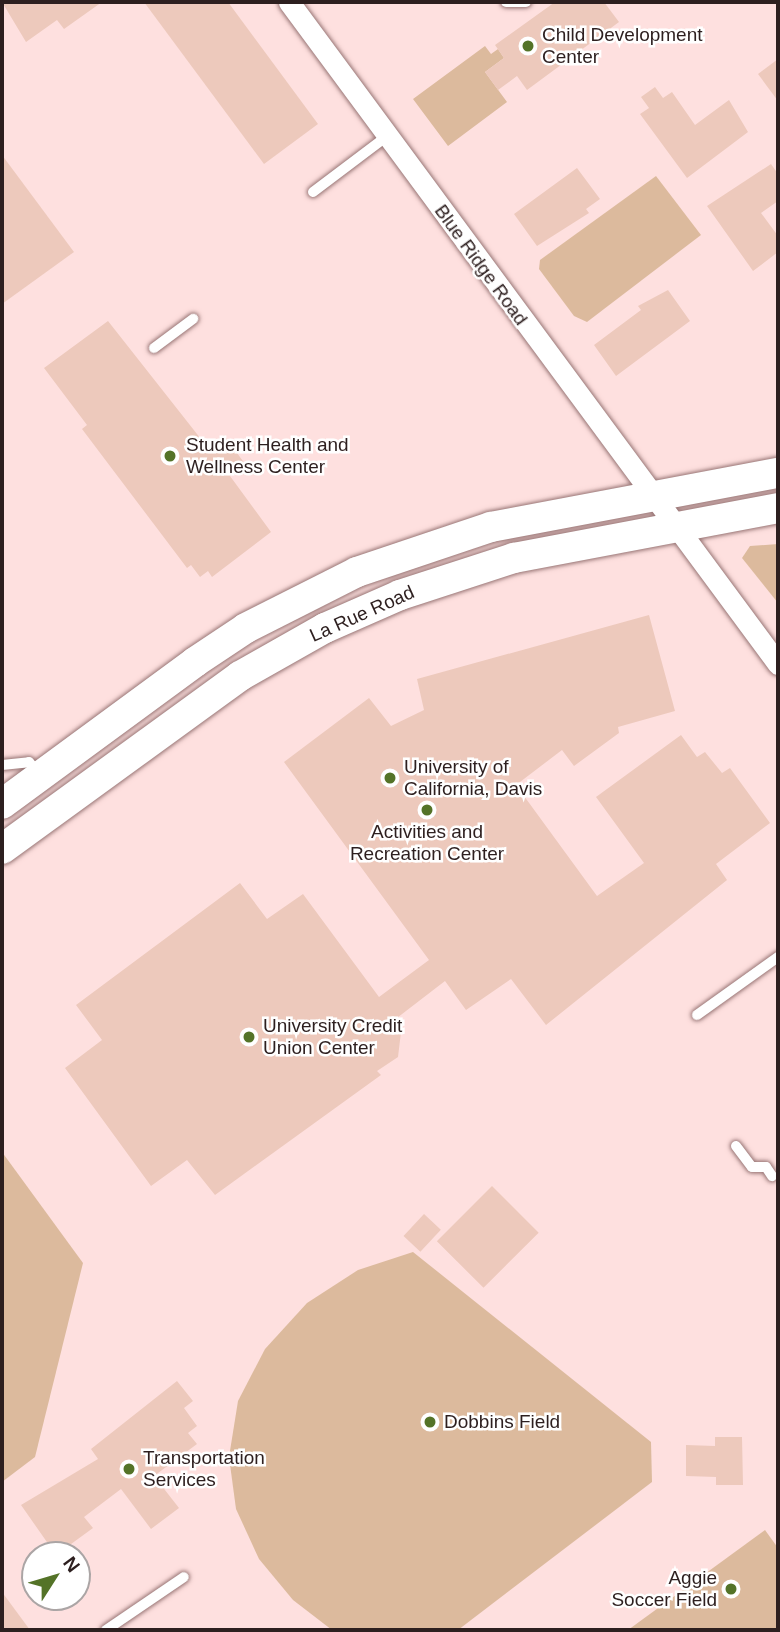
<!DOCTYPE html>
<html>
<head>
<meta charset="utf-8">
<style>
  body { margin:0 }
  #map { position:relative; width:780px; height:1632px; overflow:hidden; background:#feeeed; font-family:Arial,sans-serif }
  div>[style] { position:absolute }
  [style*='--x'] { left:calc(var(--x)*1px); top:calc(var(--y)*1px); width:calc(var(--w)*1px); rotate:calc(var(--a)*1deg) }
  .built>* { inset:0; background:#fee0df }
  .green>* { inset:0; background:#dcba9d }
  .building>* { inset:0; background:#edc9bc; transform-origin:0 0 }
  .roads { filter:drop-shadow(0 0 2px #987575) drop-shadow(0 0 2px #987575) }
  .service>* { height:10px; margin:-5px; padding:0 5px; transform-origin:5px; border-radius:5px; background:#fff }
  .minor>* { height:21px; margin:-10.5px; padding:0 10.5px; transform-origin:10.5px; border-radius:10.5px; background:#fff }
  .secondary>* { height:30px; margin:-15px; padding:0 15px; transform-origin:15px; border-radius:15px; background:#fff }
  .dots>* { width:19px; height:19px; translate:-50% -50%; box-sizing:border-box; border:4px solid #fff; border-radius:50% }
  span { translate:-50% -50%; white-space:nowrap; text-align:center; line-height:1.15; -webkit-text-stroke:5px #fff; paint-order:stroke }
  .poi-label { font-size:19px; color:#2d1f1f }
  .left { translate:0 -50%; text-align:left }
  .right { translate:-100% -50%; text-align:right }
  .street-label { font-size:19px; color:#2d1f1f }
  .frame { position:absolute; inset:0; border:4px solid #2d1f1f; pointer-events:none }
  .north { position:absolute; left:21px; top:1541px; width:70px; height:70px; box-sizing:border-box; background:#fff; border:2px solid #aba5a5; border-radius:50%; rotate:53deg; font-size:19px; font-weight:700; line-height:28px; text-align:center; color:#2d1f1f }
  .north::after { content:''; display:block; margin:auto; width:24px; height:32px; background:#547328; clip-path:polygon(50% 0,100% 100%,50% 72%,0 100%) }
</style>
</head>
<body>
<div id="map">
  <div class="built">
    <div style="clip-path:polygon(evenodd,2px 2px,778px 2px,778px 1630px,2px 1630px,2px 2px,35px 1555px,77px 1555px,77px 1597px,35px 1597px,35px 1555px)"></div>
  </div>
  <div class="green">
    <div style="clip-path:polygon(485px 46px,491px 54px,498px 49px,504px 58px,485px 72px,507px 102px,448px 146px,413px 99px)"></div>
    <div style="clip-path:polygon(656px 176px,701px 235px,587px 322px,574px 316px,539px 269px,540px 260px)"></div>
    <div style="clip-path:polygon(778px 544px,778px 603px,742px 558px,750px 546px)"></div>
    <div style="clip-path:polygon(2px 1152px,83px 1263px,35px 1457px,2px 1482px)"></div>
    <div style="clip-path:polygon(413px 1252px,651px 1442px,652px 1482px,458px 1630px,332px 1630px,293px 1600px,259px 1559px,236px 1509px,229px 1457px,238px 1401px,265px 1349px,307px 1303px,358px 1270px)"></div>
    <div style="clip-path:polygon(765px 1530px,778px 1548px,778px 1630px,628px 1630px)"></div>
  </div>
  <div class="building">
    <div style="clip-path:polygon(2px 2px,102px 2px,64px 29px,57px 20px,26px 42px)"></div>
    <div style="clip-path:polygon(144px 2px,228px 2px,318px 124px,264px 164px)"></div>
    <div style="clip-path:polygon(555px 2px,604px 2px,619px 22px,527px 90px,517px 76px,498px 90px,485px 72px,504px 58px,495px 45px)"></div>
    <div style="clip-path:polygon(778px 59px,778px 101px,758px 74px)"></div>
    <div style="clip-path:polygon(655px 87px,663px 98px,672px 92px,695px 125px,729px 100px,748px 132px,687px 178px,640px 114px,649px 108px,641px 97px)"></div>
    <div style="clip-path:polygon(2px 155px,74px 252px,2px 304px)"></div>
    <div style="clip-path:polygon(771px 164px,778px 174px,778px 201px,761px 213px,778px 236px,778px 252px,753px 271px,707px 206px)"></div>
    <div style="clip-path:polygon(577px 168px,600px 199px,586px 209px,589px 213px,537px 246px,514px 214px)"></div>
    <div style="clip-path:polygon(668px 290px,690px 321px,616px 376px,594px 345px,641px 310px,638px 306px)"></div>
    <div style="clip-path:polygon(108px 321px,208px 448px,224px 435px,245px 464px,230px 476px,271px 532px,212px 577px,208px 571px,200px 577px,191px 565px,187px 568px,82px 429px,87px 425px,44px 368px)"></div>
    <div style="clip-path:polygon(649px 615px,675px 711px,618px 727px,619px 733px,574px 766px,562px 750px,516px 785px,597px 896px,644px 863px,596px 797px,681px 735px,697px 757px,705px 752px,722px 773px,730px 768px,770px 823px,716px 864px,727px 880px,546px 1025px,511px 979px,466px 1010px,445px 981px,393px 1021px,401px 1032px,398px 1057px,377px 1071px,381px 1075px,215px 1195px,187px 1160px,151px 1186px,65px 1068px,102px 1040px,76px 1005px,240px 883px,267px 919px,303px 894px,379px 997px,429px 960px,284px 762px,369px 698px,391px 726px,424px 710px,417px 679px)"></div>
    <div style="left:492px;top:1186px;width:66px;height:78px;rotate:45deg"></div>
    <div style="left:424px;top:1214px;width:23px;height:30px;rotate:43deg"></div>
    <div style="clip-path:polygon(177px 1381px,193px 1401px,184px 1408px,197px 1426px,188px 1433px,197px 1444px,154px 1476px,179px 1508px,151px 1529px,121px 1489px,84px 1517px,93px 1528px,56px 1555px,21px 1505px,98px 1459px,91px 1449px)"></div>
    <div style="clip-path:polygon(715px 1437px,742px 1437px,743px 1485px,716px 1485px,716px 1477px,686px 1476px,686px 1445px,715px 1446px)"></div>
    <div style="clip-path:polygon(2px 1592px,30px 1630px,2px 1630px)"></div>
  </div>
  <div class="roads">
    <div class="service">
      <div style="--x:506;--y:2;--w:20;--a:0"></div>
      <div style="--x:313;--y:192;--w:93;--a:-37.1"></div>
      <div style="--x:154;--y:348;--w:49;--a:-36.6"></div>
      <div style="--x:2;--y:765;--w:27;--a:-6"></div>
      <div style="--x:29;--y:762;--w:16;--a:50"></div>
      <div style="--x:697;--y:1015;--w:100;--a:-35.6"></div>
      <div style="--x:736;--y:1146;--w:26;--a:53"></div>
      <div style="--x:752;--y:1167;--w:14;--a:0"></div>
      <div style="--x:766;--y:1167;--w:11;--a:56"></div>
      <div style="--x:106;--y:1630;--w:94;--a:-34.2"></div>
    </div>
    <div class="minor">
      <div style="--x:289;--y:2;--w:823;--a:53.55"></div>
    </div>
    <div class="secondary">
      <div style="--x:2;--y:804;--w:240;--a:-36.3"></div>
      <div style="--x:195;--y:662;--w:61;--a:-33.7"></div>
      <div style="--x:246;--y:628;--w:124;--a:-26.8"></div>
      <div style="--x:357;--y:572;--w:141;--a:-18.6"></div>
      <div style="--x:491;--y:527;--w:292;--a:-10.7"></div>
      <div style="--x:2;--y:849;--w:294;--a:-36"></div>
      <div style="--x:240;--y:676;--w:98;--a:-29.5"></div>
      <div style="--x:325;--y:628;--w:82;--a:-23.7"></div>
      <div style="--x:400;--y:595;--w:120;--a:-18"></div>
      <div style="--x:514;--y:558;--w:269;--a:-10.7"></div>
    </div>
  </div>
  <div class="dots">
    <div style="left:528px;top:46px;background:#547328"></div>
    <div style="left:170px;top:456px;background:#547328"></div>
    <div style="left:390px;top:778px;background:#547328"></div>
    <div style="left:427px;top:810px;background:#547328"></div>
    <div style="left:249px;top:1037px;background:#547328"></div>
    <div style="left:430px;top:1422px;background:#547328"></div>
    <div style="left:129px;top:1469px;background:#547328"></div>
    <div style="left:731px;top:1589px;background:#547328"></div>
  </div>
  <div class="poi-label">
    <span class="left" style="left:542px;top:46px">Child Development<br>Center</span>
    <span class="left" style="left:186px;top:456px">Student Health and<br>Wellness Center</span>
    <span class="left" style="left:404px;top:778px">University of<br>California, Davis</span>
    <span style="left:427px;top:843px">Activities and<br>Recreation Center</span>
    <span class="left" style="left:263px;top:1037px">University Credit<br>Union Center</span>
    <span class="left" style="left:444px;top:1422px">Dobbins Field</span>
    <span class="left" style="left:143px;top:1469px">Transportation<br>Services</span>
    <span class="right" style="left:717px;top:1589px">Aggie<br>Soccer Field</span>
  </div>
  <div class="street-label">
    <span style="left:481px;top:265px;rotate:54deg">Blue Ridge Road</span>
    <span style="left:362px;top:614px;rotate:-24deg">La Rue Road</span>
  </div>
  <div class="frame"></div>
  <div class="north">N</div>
</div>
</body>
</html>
